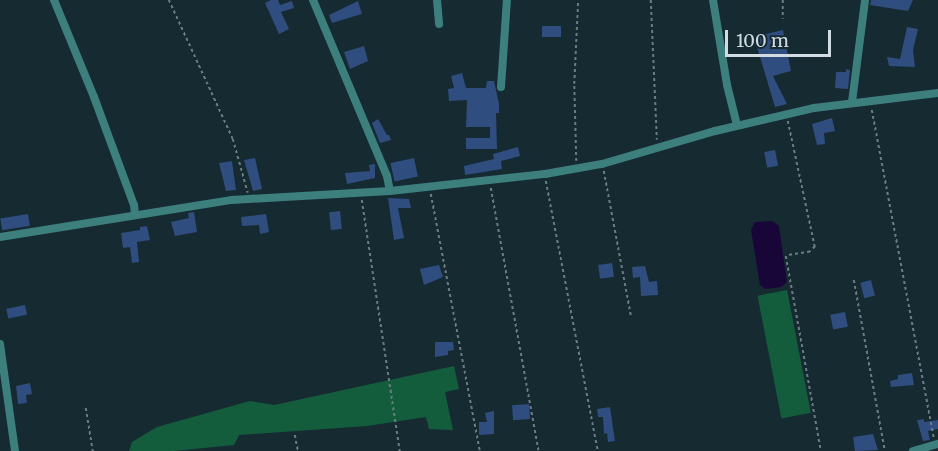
<!DOCTYPE html>
<html>
<head>
<meta charset="utf-8">
<style>
  body { margin:0 }
  #map { position:relative; width:938px; height:451px; overflow:hidden; background:#162a32; font-family:Merriweather,serif }
  div>[style] { position:absolute }
  [style*='--x'] { left:calc(var(--x)*1px); top:calc(var(--y)*1px); width:calc(var(--w)*1px); rotate:calc(var(--a)*1deg) }
  .green>* { inset:0; background:#135d3d; transform-origin:0 0 }
  .water>* { inset:0; background:#190639 }
  .building>* { inset:0; background:#2f4d7f; transform-origin:0 0 }
  .path>* { height:1.5px; margin-top:-0.75px; transform-origin:0; background:repeating-linear-gradient(90deg,#6c7c83 0 3px,transparent 0 6px) }
  .minor>* { height:8px; margin:-4px; padding:0 4px; transform-origin:4px; border-radius:4px; background:#3c7f7d }
  span { translate:-50% -50%; white-space:nowrap; text-align:center; line-height:1.15; -webkit-text-stroke:4.5px #162a32; paint-order:stroke }
  .scale { position:absolute; left:725px; top:30px; width:106px; height:27px; box-sizing:border-box; border:3px solid #d0dce1; border-top:0; padding-left:8px; font-size:18px; line-height:21px; white-space:nowrap; color:#d0dce1; -webkit-text-stroke:4px #162a32; paint-order:stroke }
</style>
</head>
<body>
<div id="map">
  <div class="green">
    <div style="left:787px;top:290px;width:125px;height:30px;rotate:79deg"></div>
    <div style="clip-path:polygon(454px 366px,459px 389px,445px 392px,453px 430px,429px 429px,426px 417px,367px 426px,239px 435px,234px 445px,174px 451px,129px 451px,132px 442px,157px 427px,250px 401px,274px 405px)"></div>
  </div>
  <div class="water">
    <div style="clip-path:polygon(772px 221px,779px 226px,787px 282px,781px 287px,765px 289px,760px 285px,751px 230px,755px 222px)"></div>
  </div>
  <div class="building">
    <div style="clip-path:polygon(271px 0,278px 0,280px 5px,292px 1px,294px 8px,281px 12px,289px 29px,279px 34px,265px 3px)"></div>
    <div style="clip-path:polygon(871px 0,913px 0,908px 11px,870px 5px)"></div>
    <div style="clip-path:polygon(358px 1px,362px 14px,332px 23px,329px 15px)"></div>
    <div style="left:542px;top:26px;width:19px;height:11px"></div>
    <div style="clip-path:polygon(907px 27px,918px 29px,913px 50px,915px 67px,889px 66px,887px 57px,900px 59px)"></div>
    <div style="clip-path:polygon(783px 30px,791px 71px,773px 76px,787px 104px,775px 107px,754px 37px)"></div>
    <div style="clip-path:polygon(364px 46px,368px 61px,350px 69px,344px 52px)"></div>
    <div style="clip-path:polygon(846px 69px,850px 70px,848px 89px,835px 88px,836px 72px,846px 72px)"></div>
    <div style="clip-path:polygon(462px 73px,466px 88px,486px 88px,487px 81px,494px 81px,499px 104px,499px 113px,496px 113px,497px 149px,466px 149px,466px 138px,490px 138px,490px 127px,466px 127px,467px 100px,449px 101px,448px 89px,454px 88px,451px 76px)"></div>
    <div style="clip-path:polygon(832px 118px,835px 131px,824px 133px,825px 144px,817px 145px,812px 124px)"></div>
    <div style="clip-path:polygon(378px 119px,387px 135px,389px 135px,391px 140px,380px 143px,372px 123px)"></div>
    <div style="clip-path:polygon(518px 147px,520px 156px,501px 161px,502px 169px,465px 175px,464px 166px,494px 159px,493px 154px)"></div>
    <div style="left:775px;top:150px;width:16px;height:11px;rotate:79deg"></div>
    <div style="clip-path:polygon(255px 158px,262px 189px,253px 191px,244px 160px)"></div>
    <div style="left:414px;top:158px;width:19px;height:24px;rotate:78deg"></div>
    <div style="clip-path:polygon(232px 161px,236px 190px,226px 191px,219px 163px)"></div>
    <div style="clip-path:polygon(375px 164px,375px 178px,347px 184px,345px 173px,370px 171px,369px 165px)"></div>
    <div style="clip-path:polygon(388px 198px,409px 199px,411px 208px,398px 208px,404px 238px,394px 240px)"></div>
    <div style="left:340px;top:211px;width:18px;height:11px;rotate:84deg"></div>
    <div style="clip-path:polygon(194px 212px,197px 232px,175px 236px,171px 222px,189px 218px,188px 213px)"></div>
    <div style="left:28px;top:214px;width:12px;height:28px;rotate:81deg"></div>
    <div style="clip-path:polygon(266px 214px,269px 232px,260px 234px,259px 225px,242px 226px,241px 217px)"></div>
    <div style="clip-path:polygon(147px 226px,150px 240px,137px 242px,139px 262px,132px 263px,130px 247px,123px 248px,121px 233px,140px 230px,140px 227px)"></div>
    <div style="left:612px;top:263px;width:14px;height:14px;rotate:82deg"></div>
    <div style="clip-path:polygon(439px 265px,443px 277px,424px 285px,420px 269px)"></div>
    <div style="clip-path:polygon(645px 266px,649px 282px,657px 281px,658px 295px,641px 296px,640px 277px,633px 278px,632px 267px)"></div>
    <div style="left:871px;top:280px;width:16px;height:11px;rotate:76deg"></div>
    <div style="left:25px;top:305px;width:10px;height:19px;rotate:79deg"></div>
    <div style="left:845px;top:312px;width:15px;height:15px;rotate:79deg"></div>
    <div style="clip-path:polygon(435px 342px,453px 342px,454px 350px,448px 351px,448px 355px,435px 357px)"></div>
    <div style="clip-path:polygon(912px 373px,914px 385px,891px 387px,890px 381px,898px 379px,898px 375px)"></div>
    <div style="clip-path:polygon(30px 383px,32px 394px,26px 395px,27px 403px,18px 404px,16px 386px)"></div>
    <div style="left:529px;top:404px;width:15px;height:17px;rotate:86deg"></div>
    <div style="clip-path:polygon(610px 407px,615px 441px,608px 442px,607px 433px,604px 434px,603px 417px,598px 417px,597px 409px)"></div>
    <div style="clip-path:polygon(494px 411px,494px 434px,479px 435px,479px 422px,487px 422px,485px 413px)"></div>
    <div style="clip-path:polygon(924px 419px,924px 422px,938px 420px,938px 429px,928px 431px,930px 440px,923px 441px,917px 420px)"></div>
    <div style="clip-path:polygon(873px 434px,878px 450px,855px 451px,853px 437px)"></div>
  </div>
  <div class="path">
    <div style="--x:169;--y:0;--w:153;--a:65.3"></div>
    <div style="--x:233;--y:139;--w:56;--a:74.5"></div>
    <div style="--x:651;--y:0;--w:140;--a:87.5"></div>
    <div style="--x:783;--y:0;--w:19;--a:90"></div>
    <div style="--x:872;--y:110;--w:334;--a:79.3"></div>
    <div style="--x:788;--y:121;--w:129;--a:77.9"></div>
    <div style="--x:815;--y:247;--w:7;--a:135"></div>
    <div style="--x:810;--y:252;--w:24;--a:171"></div>
    <div style="--x:786;--y:256;--w:198;--a:79.8"></div>
    <div style="--x:576;--y:161;--w:77;--a:-91.5"></div>
    <div style="--x:574;--y:84;--w:84;--a:-87.3"></div>
    <div style="--x:604;--y:171;--w:147;--a:79.4"></div>
    <div style="--x:546;--y:181;--w:275;--a:79.1"></div>
    <div style="--x:491;--y:188;--w:267;--a:79.7"></div>
    <div style="--x:431;--y:194;--w:262;--a:79.2"></div>
    <div style="--x:362;--y:200;--w:254;--a:81.4"></div>
    <div style="--x:854;--y:280;--w:174;--a:79.7"></div>
    <div style="--x:86;--y:408;--w:44;--a:80.8"></div>
    <div style="--x:295;--y:435;--w:16;--a:79"></div>
  </div>
  <div class="minor">
    <div style="--x:54;--y:0;--w:105;--a:67.6"></div>
    <div style="--x:94;--y:97;--w:115;--a:69.7"></div>
    <div style="--x:134;--y:205;--w:9;--a:84"></div>
    <div style="--x:313;--y:0;--w:191;--a:67.2"></div>
    <div style="--x:387;--y:176;--w:15;--a:79"></div>
    <div style="--x:437;--y:0;--w:24;--a:85"></div>
    <div style="--x:713;--y:0;--w:86;--a:80.6"></div>
    <div style="--x:727;--y:85;--w:41;--a:76"></div>
    <div style="--x:501;--y:87;--w:87;--a:-86.1"></div>
    <div style="--x:852;--y:102;--w:103;--a:-82.7"></div>
    <div style="--x:0;--y:237;--w:235;--a:-9.1"></div>
    <div style="--x:232;--y:200;--w:158;--a:-3.3"></div>
    <div style="--x:390;--y:191;--w:156;--a:-6.3"></div>
    <div style="--x:545;--y:174;--w:58;--a:-10"></div>
    <div style="--x:602;--y:164;--w:118;--a:-16.3"></div>
    <div style="--x:715;--y:131;--w:102;--a:-13.1"></div>
    <div style="--x:814;--y:108;--w:125;--a:-6.9"></div>
    <div style="--x:0;--y:344;--w:108;--a:82"></div>
    <div style="--x:913;--y:451;--w:26;--a:-16"></div>
  </div>
  <div class="scale">100 m</div>
</div>
</body>
</html>
